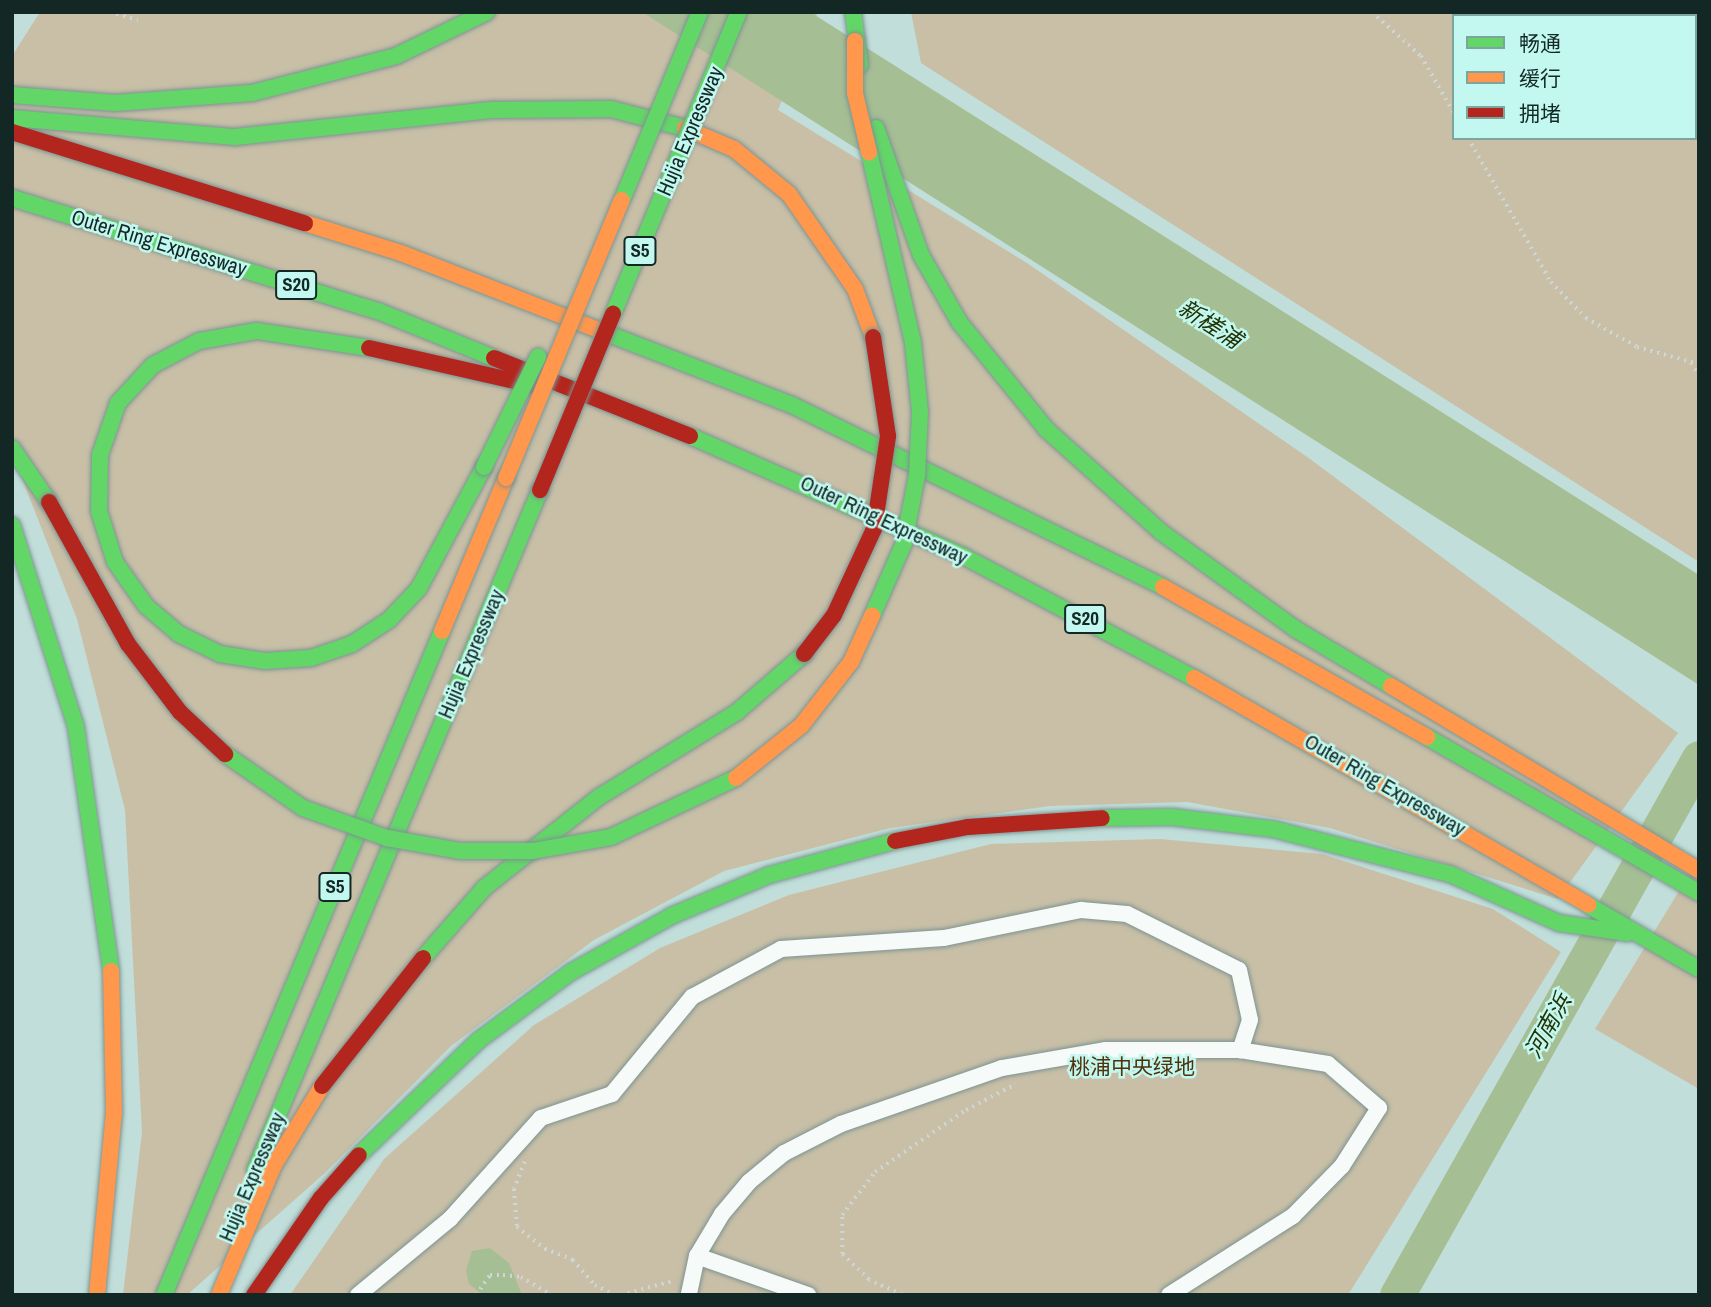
<!DOCTYPE html>
<html>
<head>
<meta charset="utf-8">
<style>
  body { margin:0 }
  #map { position:relative; width:1711px; height:1307px; overflow:hidden; background:#c1deda; font-family:"Archivo Narrow","Noto Sans SC",sans-serif }
  div>[style] { position:absolute }
  [style*='--x'] { left:calc(var(--x)*1px); top:calc(var(--y)*1px); width:calc(var(--w)*1px); rotate:calc(var(--a)*1deg) }
  .green>* { inset:0; background:#c9bfa7 }
  .water>* { inset:0; background:#a6be94 }
  .river>* { height:35px; margin:-17.5px; padding:0 17.5px; transform-origin:17.5px; border-radius:17.5px; background:#a6be94 }
  .path>* { height:3.5px; margin-top:-1.75px; transform-origin:0; background:repeating-linear-gradient(90deg,#cfd7d6 0 2px,transparent 0 7px) }
  .roads { filter:drop-shadow(0 0 2px #7d9491) drop-shadow(0 0 2px #7d9491) }
  .street>* { height:16px; margin:-8px; padding:0 8px; transform-origin:8px; border-radius:8px; background:#f6faf9 }
  .fast>* { height:16px; margin:-8px; padding:0 8px; transform-origin:8px; border-radius:8px; background:#63d668 }
  .slow>* { height:16px; margin:-8px; padding:0 8px; transform-origin:8px; border-radius:8px; background:#ff974d }
  .jam>* { height:16px; margin:-8px; padding:0 8px; transform-origin:8px; border-radius:8px; background:#b3261e }
  .bridges { filter:drop-shadow(0 0 2px #7d9491) drop-shadow(0 0 2px #7d9491) }
  .fast-bridge>* { height:16px; margin:-8px; padding:0 8px; transform-origin:8px; border-radius:8px; background:#63d668 }
  .slow-bridge>* { height:16px; margin:-8px; padding:0 8px; transform-origin:8px; border-radius:8px; background:#ff974d }
  .jam-bridge>* { height:16px; margin:-8px; padding:0 8px; transform-origin:8px; border-radius:8px; background:#b3261e }
  span { translate:-50% -50%; white-space:nowrap; text-align:center; line-height:1.15; -webkit-text-stroke:5px #c2f8f0; paint-order:stroke }
  .shield-label span { padding:2px 5px; background:#c2f8f0; border:2px solid; border-radius:5px; -webkit-text-stroke-width:0 }
  .shield-label { font-size:19px; color:#132825; font-weight:700 }
  .street-label { font-size:21px; color:#132825 }
  .park-label { font-size:21px; color:#51310b }
  .water-label { font-size:23px; color:#243204; font-style:italic }
  .frame { position:absolute; inset:0; border:14px solid #132825; pointer-events:none }
  .legend { position:absolute; left:1452px; top:14px; width:245px; height:126px; box-sizing:border-box; background:#c2f8f0; border:2px solid #7ca59f; margin:0; padding:9px 12px; list-style:none; font-size:21px; color:#132825 }
  .legend li { display:flex; align-items:center; gap:14px; height:35px }
  .legend b { width:35px; border:2px solid #7ca59f }
</style>
</head>
<body>
<div id="map">
  <div class="green">
    <div style="clip-path:polygon(40px 12px,818px 12px,778px 110px,1027px 263px,1310px 459px,1678px 733px,1558px 899px,1330px 828px,1187px 802px,1050px 806px,890px 828px,724px 871px,594px 940px,451px 1046px,326px 1172px,187px 1295px,123px 1295px,142px 1132px,125px 810px,77px 619px,12px 453px,12px 56px)"></div>
    <div style="clip-path:polygon(evenodd,911px 12px,1699px 12px,1699px 562px,921px 63px,911px 12px,1454px 16px,1695px 16px,1695px 138px,1454px 138px,1454px 16px)"></div>
    <div style="clip-path:polygon(1160px 839px,1322px 854px,1493px 909px,1561px 952px,1348px 1295px,290px 1295px,384px 1159px,534px 1025px,660px 948px,789px 895px,991px 844px)"></div>
    <div style="clip-path:polygon(1699px 858px,1699px 1089px,1595px 1029px)"></div>
  </div>
  <div class="water">
    <div style="clip-path:polygon(642px 12px,810px 12px,1699px 575px,1699px 685px)"></div>
    <div style="clip-path:polygon(490px 1248px,509px 1263px,522px 1295px,483px 1295px,469px 1284px,466px 1270px,472px 1251px)"></div>
  </div>
  <div class="river">
    <div style="--x:1397;--y:1295;--w:616;--a:-60.65"></div>
  </div>
  <div class="path">
    <div style="--x:110;--y:12;--w:29;--a:16"></div>
    <div style="--x:1372;--y:12;--w:66;--a:41.9"></div>
    <div style="--x:1421;--y:56;--w:66;--a:59.9"></div>
    <div style="--x:1468;--y:138;--w:166;--a:60"></div>
    <div style="--x:1551;--y:282;--w:50;--a:45.8"></div>
    <div style="--x:1586;--y:318;--w:59;--a:29.6"></div>
    <div style="--x:1637;--y:347;--w:64;--a:15.3"></div>
    <div style="--x:1691;--y:363;--w:14;--a:56"></div>
    <div style="--x:525;--y:1162;--w:29;--a:112"></div>
    <div style="--x:514;--y:1189;--w:38;--a:85"></div>
    <div style="--x:517;--y:1227;--w:36;--a:38"></div>
    <div style="--x:545;--y:1249;--w:30;--a:21"></div>
    <div style="--x:573;--y:1260;--w:33;--a:49"></div>
    <div style="--x:595;--y:1285;--w:22;--a:27"></div>
    <div style="--x:476;--y:1295;--w:24;--a:-55"></div>
    <div style="--x:490;--y:1275;--w:13;--a:0"></div>
    <div style="--x:503;--y:1275;--w:18;--a:6"></div>
    <div style="--x:521;--y:1277;--w:36;--a:30"></div>
    <div style="--x:621;--y:1295;--w:54;--a:-15.1"></div>
    <div style="--x:902;--y:1295;--w:36;--a:-156"></div>
    <div style="--x:869;--y:1280;--w:37;--a:-136"></div>
    <div style="--x:842;--y:1254;--w:39;--a:-90"></div>
    <div style="--x:842;--y:1215;--w:54;--a:-52.5"></div>
    <div style="--x:875;--y:1172;--w:110;--a:-34.3"></div>
    <div style="--x:966;--y:1110;--w:56;--a:-27.5"></div>
  </div>
  <div class="roads">
    <div class="street">
      <div style="--x:697;--y:1256;--w:118;--a:19.4"></div>
      <div style="--x:358;--y:1295;--w:119;--a:-39.6"></div>
      <div style="--x:450;--y:1219;--w:136;--a:-48"></div>
      <div style="--x:541;--y:1118;--w:75;--a:-18.7"></div>
      <div style="--x:612;--y:1094;--w:126;--a:-50.5"></div>
      <div style="--x:692;--y:997;--w:101;--a:-28.3"></div>
      <div style="--x:781;--y:949;--w:163;--a:-3.9"></div>
      <div style="--x:944;--y:938;--w:140;--a:-11.6"></div>
      <div style="--x:1081;--y:910;--w:46;--a:5"></div>
      <div style="--x:1127;--y:914;--w:125;--a:26.6"></div>
      <div style="--x:1239;--y:970;--w:51;--a:77.6"></div>
      <div style="--x:1250;--y:1020;--w:32;--a:108"></div>
      <div style="--x:1240;--y:1050;--w:134;--a:180"></div>
      <div style="--x:1106;--y:1050;--w:106;--a:170.2"></div>
      <div style="--x:1002;--y:1068;--w:170;--a:160.8"></div>
      <div style="--x:841;--y:1124;--w:64;--a:153"></div>
      <div style="--x:784;--y:1153;--w:45;--a:140.4"></div>
      <div style="--x:749;--y:1182;--w:42;--a:130.2"></div>
      <div style="--x:722;--y:1214;--w:49;--a:120.8"></div>
      <div style="--x:697;--y:1256;--w:40;--a:102"></div>
      <div style="--x:1169;--y:1295;--w:147;--a:-32.5"></div>
      <div style="--x:1293;--y:1216;--w:70;--a:-45.6"></div>
      <div style="--x:1342;--y:1166;--w:69;--a:-57.5"></div>
      <div style="--x:1379;--y:1108;--w:67;--a:-139.2"></div>
      <div style="--x:1328;--y:1064;--w:89;--a:-171"></div>
    </div>
    <div class="fast">
      <div style="--x:853;--y:12;--w:53;--a:82.5"></div>
      <div style="--x:12;--y:95;--w:103;--a:4.4"></div>
      <div style="--x:115;--y:103;--w:137;--a:-4.2"></div>
      <div style="--x:252;--y:93;--w:149;--a:-14.4"></div>
      <div style="--x:396;--y:56;--w:101;--a:-25.8"></div>
      <div style="--x:12;--y:118;--w:224;--a:4.9"></div>
      <div style="--x:235;--y:137;--w:260;--a:-6"></div>
      <div style="--x:494;--y:110;--w:117;--a:-0.5"></div>
      <div style="--x:611;--y:109;--w:76;--a:14.4"></div>
      <div style="--x:876;--y:128;--w:135;--a:70.5"></div>
      <div style="--x:921;--y:255;--w:78;--a:60.2"></div>
      <div style="--x:960;--y:323;--w:136;--a:50.9"></div>
      <div style="--x:1046;--y:429;--w:154;--a:41.8"></div>
      <div style="--x:1161;--y:532;--w:168;--a:35.8"></div>
      <div style="--x:1297;--y:630;--w:109;--a:30.8"></div>
      <div style="--x:12;--y:198;--w:383;--a:17.2"></div>
      <div style="--x:378;--y:311;--w:125;--a:22.1"></div>
      <div style="--x:601;--y:331;--w:205;--a:21.2"></div>
      <div style="--x:792;--y:405;--w:413;--a:26.1"></div>
      <div style="--x:369;--y:348;--w:114;--a:-171.4"></div>
      <div style="--x:256;--y:331;--w:58;--a:170"></div>
      <div style="--x:199;--y:341;--w:52;--a:152.4"></div>
      <div style="--x:153;--y:365;--w:52;--a:132.6"></div>
      <div style="--x:118;--y:403;--w:55;--a:109.1"></div>
      <div style="--x:100;--y:455;--w:56;--a:91"></div>
      <div style="--x:99;--y:511;--w:53;--a:72.6"></div>
      <div style="--x:115;--y:562;--w:54;--a:54.8"></div>
      <div style="--x:146;--y:606;--w:43;--a:40.3"></div>
      <div style="--x:179;--y:634;--w:46;--a:26"></div>
      <div style="--x:220;--y:654;--w:46;--a:8.8"></div>
      <div style="--x:265;--y:661;--w:46;--a:-3.7"></div>
      <div style="--x:311;--y:658;--w:43;--a:-18.9"></div>
      <div style="--x:352;--y:644;--w:44;--a:-33"></div>
      <div style="--x:389;--y:620;--w:44;--a:-46.8"></div>
      <div style="--x:419;--y:588;--w:137;--a:-61.8"></div>
      <div style="--x:690;--y:436;--w:300;--a:23.7"></div>
      <div style="--x:965;--y:557;--w:259;--a:27.9"></div>
      <div style="--x:12;--y:448;--w:65;--a:55.6"></div>
      <div style="--x:12;--y:525;--w:212;--a:72.4"></div>
      <div style="--x:76;--y:727;--w:246;--a:81.8"></div>
      <div style="--x:1427;--y:737;--w:314;--a:29.8"></div>
      <div style="--x:1102;--y:818;--w:70;--a:-0.8"></div>
      <div style="--x:1172;--y:817;--w:102;--a:6.8"></div>
      <div style="--x:1273;--y:829;--w:183;--a:14.3"></div>
      <div style="--x:1450;--y:874;--w:120;--a:24.2"></div>
      <div style="--x:1559;--y:923;--w:69;--a:8.4"></div>
      <div style="--x:1588;--y:905;--w:128;--a:30"></div>
      <div style="--x:423;--y:958;--w:93;--a:-48.9"></div>
      <div style="--x:484;--y:888;--w:147;--a:-38.4"></div>
      <div style="--x:599;--y:797;--w:162;--a:-31.6"></div>
      <div style="--x:737;--y:712;--w:89;--a:-40.9"></div>
      <div style="--x:359;--y:1155;--w:166;--a:-43.8"></div>
      <div style="--x:479;--y:1040;--w:114;--a:-36.5"></div>
      <div style="--x:571;--y:972;--w:115;--a:-29.2"></div>
      <div style="--x:671;--y:916;--w:106;--a:-22.7"></div>
      <div style="--x:769;--y:875;--w:131;--a:-15.1"></div>
      <div style="--x:255;--y:1170;--w:737;--a:-67.26"></div>
      <div style="--x:164;--y:1295;--w:720;--a:-67.28"></div>
    </div>
    <div class="slow">
      <div style="--x:685;--y:128;--w:53;--a:23.2"></div>
      <div style="--x:734;--y:149;--w:71;--a:39.3"></div>
      <div style="--x:789;--y:194;--w:116;--a:55.2"></div>
      <div style="--x:855;--y:289;--w:51;--a:69.4"></div>
      <div style="--x:305;--y:223;--w:101;--a:17.4"></div>
      <div style="--x:401;--y:253;--w:215;--a:21.3"></div>
      <div style="--x:1163;--y:587;--w:304;--a:29.6"></div>
      <div style="--x:442;--y:631;--w:166;--a:-67.3"></div>
      <div style="--x:1194;--y:678;--w:455;--a:29.9"></div>
      <div style="--x:1391;--y:686;--w:359;--a:30.9"></div>
      <div style="--x:97;--y:1295;--w:183;--a:-84.7"></div>
      <div style="--x:114;--y:1113;--w:142;--a:-91.2"></div>
      <div style="--x:219;--y:1295;--w:141;--a:-67.1"></div>
      <div style="--x:274;--y:1165;--w:92;--a:-58.7"></div>
    </div>
    <div class="jam">
      <div style="--x:12;--y:132;--w:307;--a:17.3"></div>
      <div style="--x:369;--y:348;--w:167;--a:12.8"></div>
      <div style="--x:494;--y:358;--w:211;--a:21.7"></div>
      <div style="--x:895;--y:841;--w:74;--a:-10.9"></div>
      <div style="--x:968;--y:827;--w:134;--a:-3.8"></div>
      <div style="--x:322;--y:1086;--w:163;--a:-51.7"></div>
      <div style="--x:254;--y:1295;--w:118;--a:-55.4"></div>
      <div style="--x:321;--y:1198;--w:57;--a:-48.5"></div>
    </div>
  </div>
  <div class="bridges">
    <div class="fast-bridge">
      <div style="--x:869;--y:152;--w:196;--a:77"></div>
      <div style="--x:913;--y:343;--w:69;--a:84.2"></div>
      <div style="--x:920;--y:412;--w:63;--a:92.7"></div>
      <div style="--x:917;--y:475;--w:69;--a:100.8"></div>
      <div style="--x:904;--y:543;--w:80;--a:113.7"></div>
      <div style="--x:622;--y:200;--w:204;--a:-67.5"></div>
      <div style="--x:613;--y:314;--w:327;--a:-67.4"></div>
      <div style="--x:484;--y:467;--w:123;--a:-63.9"></div>
      <div style="--x:225;--y:754;--w:95;--a:34.7"></div>
      <div style="--x:303;--y:808;--w:89;--a:19.7"></div>
      <div style="--x:387;--y:838;--w:75;--a:10"></div>
      <div style="--x:461;--y:851;--w:72;--a:0"></div>
      <div style="--x:533;--y:851;--w:79;--a:-10.2"></div>
      <div style="--x:611;--y:837;--w:138;--a:-25.3"></div>
    </div>
    <div class="slow-bridge">
      <div style="--x:855;--y:41;--w:52;--a:90"></div>
      <div style="--x:855;--y:93;--w:61;--a:76.7"></div>
      <div style="--x:506;--y:478;--w:301;--a:-67.4"></div>
      <div style="--x:736;--y:778;--w:83;--a:-38.7"></div>
      <div style="--x:801;--y:726;--w:81;--a:-52"></div>
      <div style="--x:851;--y:662;--w:51;--a:-65.5"></div>
    </div>
    <div class="jam-bridge">
      <div style="--x:540;--y:490;--w:191;--a:-67.5"></div>
      <div style="--x:49;--y:502;--w:162;--a:60.9"></div>
      <div style="--x:128;--y:644;--w:86;--a:52.6"></div>
      <div style="--x:180;--y:712;--w:62;--a:43"></div>
      <div style="--x:804;--y:654;--w:49;--a:-52.4"></div>
      <div style="--x:834;--y:615;--w:95;--a:-65.1"></div>
      <div style="--x:874;--y:529;--w:94;--a:-81.4"></div>
      <div style="--x:888;--y:436;--w:100;--a:-98.6"></div>
    </div>
  </div>
  <div class="shield-label">
    <span style="left:640px;top:251px">S5</span>
    <span style="left:296px;top:285px">S20</span>
    <span style="left:1085px;top:619px">S20</span>
    <span style="left:335px;top:887px">S5</span>
  </div>
  <div class="street-label">
    <span style="left:690px;top:131px;rotate:-67deg">Hujia Expressway</span>
    <span style="left:159px;top:243px;rotate:17deg">Outer Ring Expressway</span>
    <span style="left:884px;top:520px;rotate:25deg">Outer Ring Expressway</span>
    <span style="left:471px;top:654px;rotate:-67deg">Hujia Expressway</span>
    <span style="left:1385px;top:785px;rotate:30deg">Outer Ring Expressway</span>
    <span style="left:252px;top:1177px;rotate:-67deg">Hujia Expressway</span>
  </div>
  <div class="park-label">
    <span style="left:1132px;top:1067px">桃浦中央绿地</span>
  </div>
  <div class="water-label">
    <span style="left:1210px;top:324px;rotate:33deg">新槎浦</span>
    <span style="left:1548px;top:1026px;rotate:-61deg">河南浜</span>
  </div>
  <div class="frame"></div>
  <ul class="legend">
  <li><b style="height:9px;background:#63d668"></b>畅通</li>
  <li><b style="height:9px;background:#ff974d"></b>缓行</li>
  <li><b style="height:9px;background:#b3261e"></b>拥堵</li>
  </ul>
</div>
</body>
</html>
